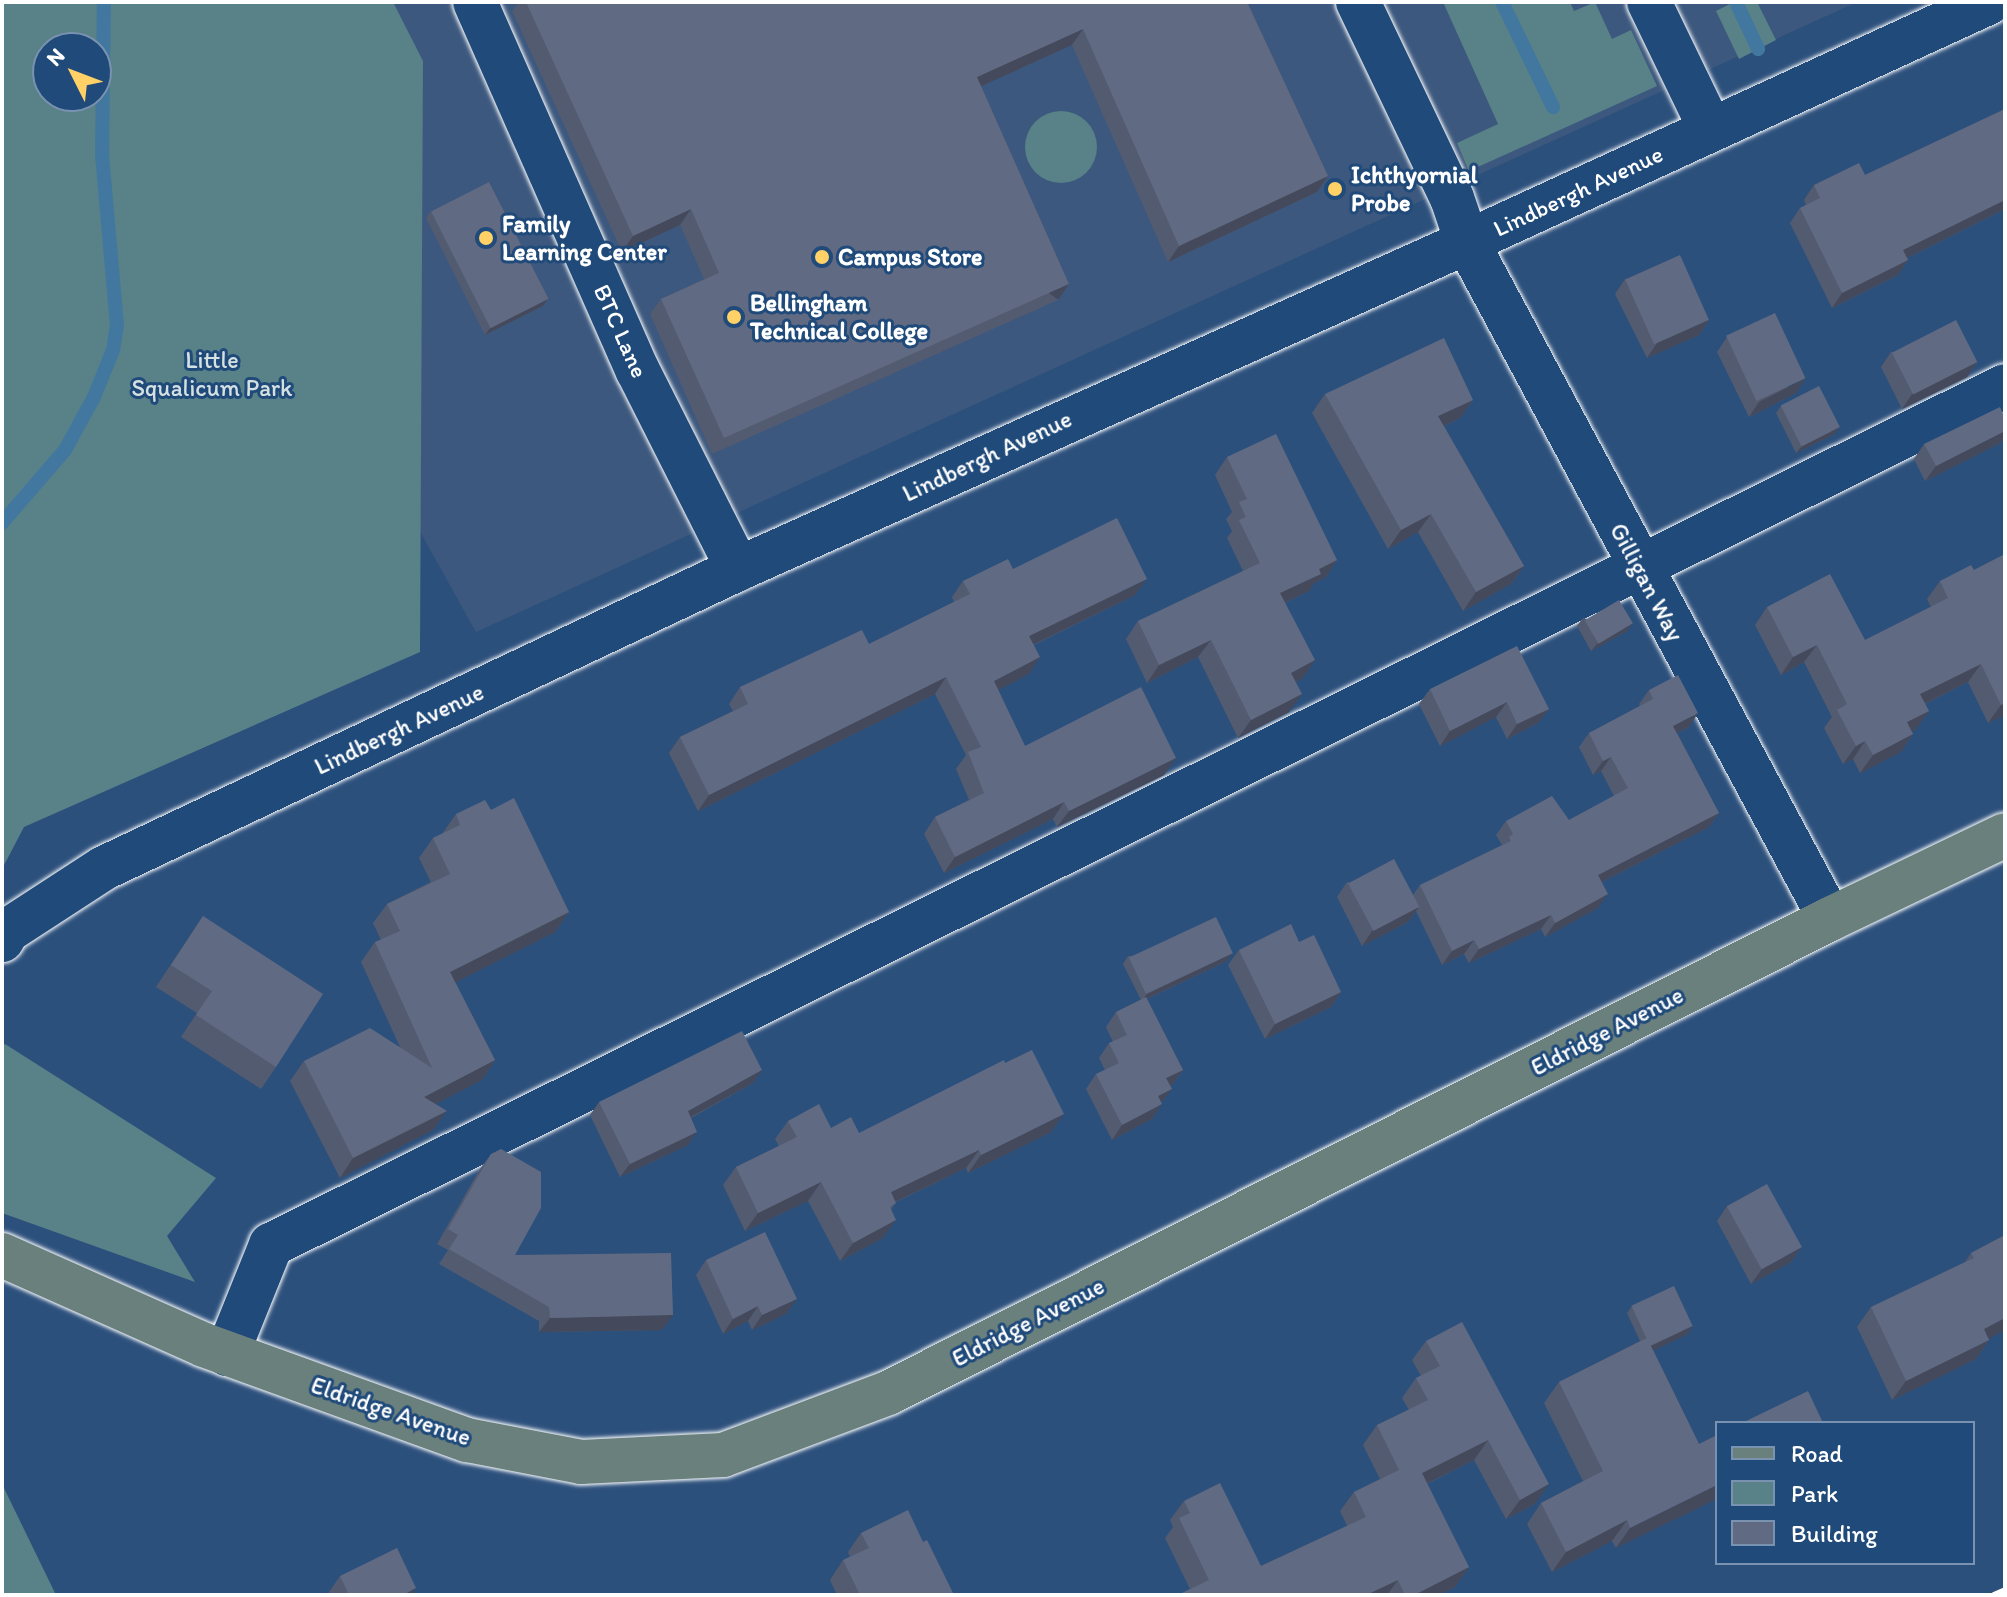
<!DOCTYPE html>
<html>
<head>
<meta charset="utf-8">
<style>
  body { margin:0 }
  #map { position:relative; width:2007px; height:1597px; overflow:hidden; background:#2c507c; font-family:Itim,sans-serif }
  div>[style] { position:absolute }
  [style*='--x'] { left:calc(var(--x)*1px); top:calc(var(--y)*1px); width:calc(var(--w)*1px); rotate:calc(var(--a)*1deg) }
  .built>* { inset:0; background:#3c587e }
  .green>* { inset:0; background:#588188 }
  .round { border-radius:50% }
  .stream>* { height:14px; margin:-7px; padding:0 7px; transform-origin:7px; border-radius:7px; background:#42789f }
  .roads { filter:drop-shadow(0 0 2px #fff) drop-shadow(0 0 2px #fff) }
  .minor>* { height:44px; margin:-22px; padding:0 22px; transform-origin:22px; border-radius:22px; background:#1f4a7a }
  .major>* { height:44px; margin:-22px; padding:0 22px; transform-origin:22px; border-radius:22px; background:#6a807d }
  .rail>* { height:6px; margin:-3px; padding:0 3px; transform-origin:3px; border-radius:3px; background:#fff }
  .wall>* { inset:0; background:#535b71 }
  .shaded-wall>* { inset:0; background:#444a5c; transform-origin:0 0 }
  .building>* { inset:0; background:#616a83; transform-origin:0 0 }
  .dots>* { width:22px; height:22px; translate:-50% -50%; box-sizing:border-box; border:4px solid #1f4a7a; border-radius:50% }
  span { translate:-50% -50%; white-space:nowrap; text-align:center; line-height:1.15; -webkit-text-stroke:6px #1f4a7a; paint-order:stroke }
  .poi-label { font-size:24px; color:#fff; font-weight:700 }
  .left { translate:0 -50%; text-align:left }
  .street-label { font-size:24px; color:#fff }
  .park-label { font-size:24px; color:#d5e0e1 }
  .frame { position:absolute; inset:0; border:4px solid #fff; pointer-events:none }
  .legend { position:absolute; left:1715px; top:1421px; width:260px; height:144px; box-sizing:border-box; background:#1f4a7a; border:2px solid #7992af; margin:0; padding:10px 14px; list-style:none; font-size:24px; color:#fff }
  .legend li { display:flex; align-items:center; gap:16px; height:40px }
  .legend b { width:40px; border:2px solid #7992af }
  .north { position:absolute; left:32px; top:32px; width:80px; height:80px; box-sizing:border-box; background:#1f4a7a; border:2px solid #7992af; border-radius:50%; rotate:312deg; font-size:22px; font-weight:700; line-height:32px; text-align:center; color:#fff }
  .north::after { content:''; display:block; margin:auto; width:28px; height:36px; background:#ffd166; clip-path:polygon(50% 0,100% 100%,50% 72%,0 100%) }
</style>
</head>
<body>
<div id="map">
  <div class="built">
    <div style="clip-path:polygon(125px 2px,1857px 2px,476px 632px)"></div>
  </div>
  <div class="green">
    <div style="clip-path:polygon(evenodd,2px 2px,393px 2px,423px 61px,420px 652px,24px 827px,2px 869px,2px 2px,48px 48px,96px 48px,96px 96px,48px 96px,48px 48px)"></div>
    <div style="clip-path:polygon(1443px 2px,1570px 2px,1574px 11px,1595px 2px,1612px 39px,1631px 30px,1657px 86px,1469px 171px,1457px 143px,1498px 124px)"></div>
    <div style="clip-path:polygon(1734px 2px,1757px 2px,1776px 40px,1739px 59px,1716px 11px)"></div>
    <div class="round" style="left:1025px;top:111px;width:72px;height:72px"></div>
    <div style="clip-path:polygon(5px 1044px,216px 1178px,167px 1236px,195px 1282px,2px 1213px,2px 1046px)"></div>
    <div style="clip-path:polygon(2px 1484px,56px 1595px,2px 1595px)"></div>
  </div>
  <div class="stream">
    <div style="--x:1502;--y:2;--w:117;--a:64.1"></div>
    <div style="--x:1736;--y:2;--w:52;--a:64.9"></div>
    <div style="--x:2;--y:523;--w:96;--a:-49.2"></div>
    <div style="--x:65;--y:450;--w:60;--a:-61.3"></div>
    <div style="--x:94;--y:397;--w:51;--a:-68"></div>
    <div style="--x:113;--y:350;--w:24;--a:-81"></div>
    <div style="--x:117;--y:326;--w:171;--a:-95"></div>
    <div style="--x:102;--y:156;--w:154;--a:-89.3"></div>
  </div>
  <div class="roads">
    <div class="minor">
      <div style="--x:475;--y:2;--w:403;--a:66.2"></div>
      <div style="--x:638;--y:371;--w:222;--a:63.2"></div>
      <div style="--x:1358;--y:2;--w:217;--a:64.4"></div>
      <div style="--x:1452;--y:198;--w:46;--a:71.2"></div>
      <div style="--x:1467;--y:242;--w:768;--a:61.8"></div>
      <div style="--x:1649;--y:2;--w:142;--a:64.2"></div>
      <div style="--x:2;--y:940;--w:10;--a:-61"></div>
      <div style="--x:7;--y:931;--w:116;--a:-33"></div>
      <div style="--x:104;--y:868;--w:701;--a:-25.25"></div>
      <div style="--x:738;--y:569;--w:799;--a:-24.16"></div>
      <div style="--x:1467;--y:242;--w:575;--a:-24.65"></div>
      <div style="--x:227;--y:1354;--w:118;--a:-68"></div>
      <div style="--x:271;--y:1245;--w:1935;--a:-26.35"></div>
    </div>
    <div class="major">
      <div style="--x:2;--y:1255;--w:221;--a:24"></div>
      <div style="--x:204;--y:1345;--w:280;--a:19.9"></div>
      <div style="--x:467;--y:1440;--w:116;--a:10.9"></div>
      <div style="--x:581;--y:1462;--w:142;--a:-2.8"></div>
      <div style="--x:723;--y:1455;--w:176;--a:-20.6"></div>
      <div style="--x:888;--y:1393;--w:1055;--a:-26.71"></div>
      <div style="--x:1830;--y:919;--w:194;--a:-25.6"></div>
    </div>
  </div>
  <div class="rail">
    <div style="--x:1994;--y:1595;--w:12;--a:-24"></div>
  </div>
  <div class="wall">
    <div style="clip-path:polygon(519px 2px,1247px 2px,1328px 176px,1317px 192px,1168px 262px,1072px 45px,981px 86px,1058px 300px,712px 454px,650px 314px,661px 299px,704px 279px,680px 225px,622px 252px,512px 11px)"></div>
    <div style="clip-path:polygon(2005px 109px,2005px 209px,1907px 258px,1908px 260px,1898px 275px,1832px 308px,1790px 223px,1800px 208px,1806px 205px,1804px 200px,1814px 185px,1865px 175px)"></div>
    <div style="clip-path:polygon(431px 211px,548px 299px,543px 306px,485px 335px,426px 218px)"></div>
    <div style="clip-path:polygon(1625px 279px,1709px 320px,1699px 335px,1647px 358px,1615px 294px)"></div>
    <div style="clip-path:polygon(1727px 337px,1796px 393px,1749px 417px,1717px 352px)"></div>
    <div style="clip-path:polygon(1891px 352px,1977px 362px,1967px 377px,1902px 409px,1881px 367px)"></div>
    <div style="clip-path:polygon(1325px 394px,1473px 400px,1460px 418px,1444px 426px,1524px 566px,1511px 584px,1463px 611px,1418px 532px,1388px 549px,1312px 413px)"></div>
    <div style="clip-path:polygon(1781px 406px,1835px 434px,1796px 453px,1776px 413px)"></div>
    <div style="clip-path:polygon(2005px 418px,2005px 436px,2000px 443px,1925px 481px,1914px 459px,1924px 444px)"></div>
    <div style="clip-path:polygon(1227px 457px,1337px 560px,1325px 578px,1314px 583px,1309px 591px,1285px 603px,1303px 678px,1296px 682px,1289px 712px,1238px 738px,1198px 657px,1147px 683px,1126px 639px,1138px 621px,1243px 571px,1227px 538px,1232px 531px,1226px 519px,1232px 512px,1215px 475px)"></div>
    <div style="clip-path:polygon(2005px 554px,2005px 715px,1988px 723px,1968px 682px,1925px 704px,1929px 711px,1916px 729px,1912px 731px,1913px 734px,1901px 752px,1860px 773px,1853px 759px,1843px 764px,1824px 728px,1832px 717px,1804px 662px,1781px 675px,1755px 625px,1767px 607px,1865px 640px,1931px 607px,1927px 599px,1940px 581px,1974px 570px)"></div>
    <div style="clip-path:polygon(1013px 569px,1135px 595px,1034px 645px,1029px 674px,998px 690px,1025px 746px,1164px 775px,1057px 827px,1053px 819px,944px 873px,924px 834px,935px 817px,969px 800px,956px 769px,966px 755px,935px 694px,698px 811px,669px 753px,680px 737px,733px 711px,729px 704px,740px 687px,869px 644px,954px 602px,952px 597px,963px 581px)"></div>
    <div style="clip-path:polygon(1583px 618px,1627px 631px,1591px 651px,1577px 626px)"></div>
    <div style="clip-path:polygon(1430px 689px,1549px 709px,1538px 723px,1507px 739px,1496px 717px,1440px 746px,1419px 704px)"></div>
    <div style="clip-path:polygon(1649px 690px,1689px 727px,1677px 733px,1719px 813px,1709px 827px,1602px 882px,1598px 908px,1545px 937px,1541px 929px,1469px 963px,1464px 954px,1442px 965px,1416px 911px,1408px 922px,1362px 946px,1337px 897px,1347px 882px,1413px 895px,1420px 885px,1502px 845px,1496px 835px,1506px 821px,1569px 820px,1614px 796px,1601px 771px,1593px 775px,1579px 747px,1589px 733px,1640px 706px,1639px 704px)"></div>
    <div style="clip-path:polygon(491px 810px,569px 912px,555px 932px,455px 982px,495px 1060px,482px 1080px,435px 1104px,433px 1130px,340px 1178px,290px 1081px,304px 1061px,400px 1047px,361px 962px,375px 942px,381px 940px,373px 923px,387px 904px,431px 882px,419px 858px,433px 838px,442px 834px,456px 814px)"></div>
    <div style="clip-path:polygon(203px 916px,276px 1067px,261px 1089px,181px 1037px,197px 1013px,156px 987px)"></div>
    <div style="clip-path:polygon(1299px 942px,1341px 992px,1331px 1007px,1265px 1039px,1228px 965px,1239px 950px)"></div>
    <div style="clip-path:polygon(1128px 956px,1227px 961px,1147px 999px,1183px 1070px,1172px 1085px,1170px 1086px,1152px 1119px,1112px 1140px,1086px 1089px,1096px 1074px,1105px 1070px,1099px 1058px,1109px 1043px,1113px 1042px,1106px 1027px,1116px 1012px,1141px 1000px,1123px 964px)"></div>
    <div style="clip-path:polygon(753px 1083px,691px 1118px,688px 1145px,620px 1177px,590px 1115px,599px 1102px)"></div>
    <div style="clip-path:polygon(788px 1121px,859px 1133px,1051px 1132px,968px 1173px,966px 1168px,896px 1202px,891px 1210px,883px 1238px,840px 1261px,808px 1201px,745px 1231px,723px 1185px,736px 1167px,779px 1146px,775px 1139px)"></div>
    <div style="clip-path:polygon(491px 1154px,515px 1255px,662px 1330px,539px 1332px,539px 1321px,439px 1264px,448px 1250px,437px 1244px,480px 1169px)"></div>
    <div style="clip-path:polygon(1727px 1206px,1791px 1262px,1751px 1284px,1717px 1221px)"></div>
    <div style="clip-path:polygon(2005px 1235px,1989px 1340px,1976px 1359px,1892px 1400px,1857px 1327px,1871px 1307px,1965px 1262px,1971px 1253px)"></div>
    <div style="clip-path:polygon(706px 1260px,786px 1314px,752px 1330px,748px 1321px,723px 1334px,696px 1275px)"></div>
    <div style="clip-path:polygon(1632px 1306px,1688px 1334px,1653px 1350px,1699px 1444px,1616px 1548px,1612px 1541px,1552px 1572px,1527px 1524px,1541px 1503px,1583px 1481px,1544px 1403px,1559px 1382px,1640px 1341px,1627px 1313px)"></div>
    <div style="clip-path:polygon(1426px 1341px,1535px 1504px,1506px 1519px,1474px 1460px,1427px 1484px,1469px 1567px,1455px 1587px,1439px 1595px,1178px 1595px,1190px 1589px,1165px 1538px,1173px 1527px,1170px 1520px,1184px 1501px,1261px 1566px,1347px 1526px,1340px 1511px,1354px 1492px,1380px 1479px,1363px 1445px,1377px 1425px,1409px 1410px,1402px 1398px,1416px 1378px,1421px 1376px,1412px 1360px)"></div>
    <div style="clip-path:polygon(861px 1533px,923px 1542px,954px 1595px,837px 1595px,830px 1580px,843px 1560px,850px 1557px,848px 1552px)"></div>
    <div style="clip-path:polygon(340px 1576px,412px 1595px,327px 1595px)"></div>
  </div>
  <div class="shaded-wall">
    <div style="clip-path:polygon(1083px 29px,1072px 45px,966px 93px,977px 77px)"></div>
    <div style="clip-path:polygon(1328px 176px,1317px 192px,1168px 262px,1179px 246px)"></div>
    <div style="clip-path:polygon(2005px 200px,2005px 209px,1893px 265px,1903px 250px)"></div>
    <div style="clip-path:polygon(691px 209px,680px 225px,622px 252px,633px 236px)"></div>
    <div style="clip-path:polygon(1908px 260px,1898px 275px,1832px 308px,1842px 293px)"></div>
    <div style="left:1069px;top:284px;width:19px;height:378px;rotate:125deg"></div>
    <div style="clip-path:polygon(548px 299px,543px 306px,485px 335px,490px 328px)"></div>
    <div style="clip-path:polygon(1709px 320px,1699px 335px,1647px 358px,1657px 343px)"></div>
    <div style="clip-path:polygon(1977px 362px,1967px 377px,1902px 409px,1912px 394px)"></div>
    <div style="clip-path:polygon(1806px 378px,1796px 393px,1749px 417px,1759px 402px)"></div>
    <div style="clip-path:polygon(1473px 400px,1460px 418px,1425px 435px,1438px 416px)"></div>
    <div style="clip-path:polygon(1840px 427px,1835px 434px,1796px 453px,1802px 446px)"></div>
    <div style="clip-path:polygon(2005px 431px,2005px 436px,2000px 443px,1925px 481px,1936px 466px)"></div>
    <div style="clip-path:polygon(1431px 514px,1418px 532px,1388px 549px,1401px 530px)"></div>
    <div style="clip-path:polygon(1337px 560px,1325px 578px,1314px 583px,1309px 591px,1268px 611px,1280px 593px,1319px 569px)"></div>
    <div style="clip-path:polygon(1524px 566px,1511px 584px,1463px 611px,1476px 592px)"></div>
    <div style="clip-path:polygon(1147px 579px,1135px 595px,1018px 652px,1029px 636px)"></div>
    <div style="clip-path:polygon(1633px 623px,1627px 631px,1591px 651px,1597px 644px)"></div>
    <div style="clip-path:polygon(1211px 640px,1198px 657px,1147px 683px,1159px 665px)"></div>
    <div style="clip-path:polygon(1817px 645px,1804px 662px,1781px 675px,1793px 657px)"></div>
    <div style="clip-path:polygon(1040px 657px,1029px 674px,983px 698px,994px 681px)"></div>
    <div style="clip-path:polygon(1315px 660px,1303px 678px,1279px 691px,1291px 673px)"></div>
    <div style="clip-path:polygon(1981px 664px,1968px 682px,1908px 712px,1920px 694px)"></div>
    <div style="clip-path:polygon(946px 677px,935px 694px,698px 811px,709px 795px)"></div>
    <div style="clip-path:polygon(1302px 694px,1289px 712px,1238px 738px,1251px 720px)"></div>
    <div style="clip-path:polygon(1507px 702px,1496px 717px,1440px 746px,1450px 731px)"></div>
    <div style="clip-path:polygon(2005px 703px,2005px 715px,1988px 723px,2001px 705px)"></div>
    <div style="clip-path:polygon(1549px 709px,1538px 723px,1507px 739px,1517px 724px)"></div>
    <div style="clip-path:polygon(1929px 711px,1916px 729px,1895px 740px,1907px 722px)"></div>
    <div style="clip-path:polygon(1698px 713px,1689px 727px,1663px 740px,1673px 726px)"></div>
    <div style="clip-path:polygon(1913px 734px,1901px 752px,1860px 773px,1873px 755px)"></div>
    <div style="clip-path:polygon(1865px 741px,1853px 759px,1843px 764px,1856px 746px)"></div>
    <div style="clip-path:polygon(1611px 757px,1601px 771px,1593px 775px,1603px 761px)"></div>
    <div style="clip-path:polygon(1176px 758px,1164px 775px,1057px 827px,1069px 811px)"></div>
    <div style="clip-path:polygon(1064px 802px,1053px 819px,944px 873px,955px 857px)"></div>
    <div style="clip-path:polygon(1719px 813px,1709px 827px,1588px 889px,1598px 875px)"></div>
    <div style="clip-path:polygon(1608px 894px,1598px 908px,1545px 937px,1555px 923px)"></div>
    <div style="clip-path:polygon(1419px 907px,1408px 922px,1362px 946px,1372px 931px)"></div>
    <div style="clip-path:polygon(569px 912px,555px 932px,437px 992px,450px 972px)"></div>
    <div style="clip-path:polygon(1551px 915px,1541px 929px,1469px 963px,1479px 949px)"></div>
    <div style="clip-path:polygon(1474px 940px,1464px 954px,1442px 965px,1452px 951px)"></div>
    <div style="clip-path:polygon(1233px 953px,1227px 961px,1142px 1001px,1147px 994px)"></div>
    <div style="clip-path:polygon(1341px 992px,1331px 1007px,1265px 1039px,1275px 1024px)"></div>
    <div style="clip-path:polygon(495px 1060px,482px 1080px,410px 1117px,424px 1097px)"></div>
    <div style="clip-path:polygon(762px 1070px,753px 1083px,678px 1124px,688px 1111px)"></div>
    <div style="clip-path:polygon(1183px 1070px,1172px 1085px,1156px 1093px,1166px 1078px)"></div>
    <div style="clip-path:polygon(1172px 1089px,1161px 1103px,1158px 1096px)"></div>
    <div style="clip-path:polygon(1162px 1104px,1152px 1119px,1112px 1140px,1122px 1125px)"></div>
    <div style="clip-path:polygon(447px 1111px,433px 1130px,340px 1178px,353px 1158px)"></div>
    <div style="clip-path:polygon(1064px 1114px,1051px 1132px,968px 1173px,981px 1155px)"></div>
    <div style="clip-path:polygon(697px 1132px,688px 1145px,620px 1177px,630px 1164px)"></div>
    <div style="clip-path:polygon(979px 1150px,966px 1168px,878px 1210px,891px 1192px)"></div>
    <div style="clip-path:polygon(821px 1182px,808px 1201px,745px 1231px,758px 1213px)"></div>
    <div style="clip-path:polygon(896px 1220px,883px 1238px,840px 1261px,853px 1243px)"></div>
    <div style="clip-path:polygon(1802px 1247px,1791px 1262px,1751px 1284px,1762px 1269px)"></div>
    <div style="clip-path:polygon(797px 1299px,786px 1314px,752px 1330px,762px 1315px)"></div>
    <div style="clip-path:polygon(758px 1306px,748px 1321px,723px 1334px,733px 1319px)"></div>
    <div style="clip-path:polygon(673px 1315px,662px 1330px,539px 1332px,550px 1318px)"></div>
    <div style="clip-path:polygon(2005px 1318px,2005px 1330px,1970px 1349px,1984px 1329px)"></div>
    <div style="clip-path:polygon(1693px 1326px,1688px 1334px,1646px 1354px,1651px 1346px)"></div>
    <div style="clip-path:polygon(1989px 1340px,1976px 1359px,1892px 1400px,1906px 1381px)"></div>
    <div style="clip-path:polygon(1488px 1440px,1474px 1460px,1408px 1493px,1422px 1473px)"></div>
    <div style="clip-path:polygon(1549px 1484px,1535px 1504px,1506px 1519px,1520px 1500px)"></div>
    <div style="clip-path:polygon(1717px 1485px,1717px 1499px,1616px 1548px,1630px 1528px)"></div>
    <div style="clip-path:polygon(1627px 1520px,1612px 1541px,1552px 1572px,1566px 1552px)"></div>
    <div style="clip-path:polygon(1469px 1567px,1455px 1587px,1439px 1595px,1414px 1595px)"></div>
    <div style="clip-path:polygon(1398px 1580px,1387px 1595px,1366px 1595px)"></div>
    <div style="clip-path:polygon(416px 1588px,412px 1595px,403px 1595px)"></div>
  </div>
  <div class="building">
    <div style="clip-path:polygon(526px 2px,1247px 2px,1328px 176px,1179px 246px,1083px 29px,977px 77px,1069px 284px,724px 438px,661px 299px,719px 273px,691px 209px,633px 236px)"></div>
    <div style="clip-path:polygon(2005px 109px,2005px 200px,1903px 250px,1908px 260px,1842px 293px,1800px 208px,1820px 198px,1814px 185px,1859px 163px,1865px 175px)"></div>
    <div style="left:489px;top:182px;width:131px;height:65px;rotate:63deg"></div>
    <div style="left:1680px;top:255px;width:71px;height:60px;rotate:66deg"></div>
    <div style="left:1775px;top:313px;width:72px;height:54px;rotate:65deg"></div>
    <div style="left:1956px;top:320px;width:47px;height:72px;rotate:63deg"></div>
    <div style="clip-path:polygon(1444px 338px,1473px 400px,1438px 416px,1524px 566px,1476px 592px,1431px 514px,1401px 530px,1325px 394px)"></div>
    <div style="left:1819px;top:386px;width:46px;height:43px;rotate:63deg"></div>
    <div style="clip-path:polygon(2000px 407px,2005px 418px,2005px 431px,1936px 466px,1924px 444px)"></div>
    <div style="clip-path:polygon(1276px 434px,1337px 560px,1319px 569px,1321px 574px,1280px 593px,1315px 660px,1291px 673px,1302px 694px,1251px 720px,1211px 640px,1159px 665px,1138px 621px,1260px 563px,1239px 520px,1246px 517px,1239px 502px,1247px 499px,1227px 457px)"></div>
    <div style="clip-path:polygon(1117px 518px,1147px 579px,1029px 636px,1040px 657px,994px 681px,1025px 746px,1141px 687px,1176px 758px,1069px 811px,1064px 802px,955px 857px,935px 817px,984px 793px,968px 752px,981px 747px,946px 677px,709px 795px,680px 737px,748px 704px,740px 687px,862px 630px,869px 644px,970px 594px,963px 581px,1008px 559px,1013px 569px)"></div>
    <div style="clip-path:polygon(2005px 554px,2005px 703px,2001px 705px,1981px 664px,1920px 694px,1929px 711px,1907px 722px,1913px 734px,1873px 755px,1865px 741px,1856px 746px,1837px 710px,1847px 704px,1817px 645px,1793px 657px,1767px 607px,1830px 574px,1865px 640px,1948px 598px,1940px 581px,1971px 565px,1974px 570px)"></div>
    <div style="left:1619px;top:600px;width:27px;height:40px;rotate:59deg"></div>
    <div style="clip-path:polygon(1517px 646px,1549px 709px,1517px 724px,1507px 702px,1450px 731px,1430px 689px)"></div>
    <div style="clip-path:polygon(1678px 675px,1698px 713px,1673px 726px,1719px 813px,1598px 875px,1608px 894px,1555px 923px,1551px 915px,1479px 949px,1474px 940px,1452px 951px,1420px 885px,1511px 841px,1509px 837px,1513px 834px,1506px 821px,1552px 796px,1569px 820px,1628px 788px,1611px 757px,1603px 761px,1589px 733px,1653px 699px,1649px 690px)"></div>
    <div style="clip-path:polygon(514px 798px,569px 912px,450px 972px,495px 1060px,424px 1097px,447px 1111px,353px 1158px,304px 1061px,370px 1028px,432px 1068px,375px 942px,400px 931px,387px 904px,450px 874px,433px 838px,460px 825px,456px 814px,485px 800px,491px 810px)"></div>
    <div style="left:1394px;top:859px;width:54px;height:52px;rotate:62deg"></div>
    <div style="clip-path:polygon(203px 916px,323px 994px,276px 1067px,196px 1015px,212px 991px,171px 965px)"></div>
    <div style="left:1216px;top:917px;width:40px;height:96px;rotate:65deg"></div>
    <div style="clip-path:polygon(1291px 924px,1299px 942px,1314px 935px,1341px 992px,1275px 1024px,1239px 950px)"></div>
    <div style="clip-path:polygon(1146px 997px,1183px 1070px,1166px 1078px,1172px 1089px,1158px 1096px,1162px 1104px,1122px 1125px,1096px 1074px,1119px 1063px,1109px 1043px,1127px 1035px,1116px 1012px)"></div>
    <div style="clip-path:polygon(742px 1031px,762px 1070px,688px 1111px,697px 1132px,630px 1164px,599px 1102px)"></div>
    <div style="clip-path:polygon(1032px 1050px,1064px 1114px,981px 1155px,979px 1150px,891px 1192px,896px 1203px,890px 1207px,896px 1220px,853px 1243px,821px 1182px,758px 1213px,736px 1167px,797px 1137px,788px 1121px,819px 1104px,831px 1128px,851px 1117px,859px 1133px,1004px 1060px,1005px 1063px)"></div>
    <div style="clip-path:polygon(501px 1149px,541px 1172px,541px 1208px,515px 1255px,671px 1253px,673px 1315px,550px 1318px,549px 1307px,449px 1249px,458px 1235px,448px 1229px,491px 1154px)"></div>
    <div style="left:1767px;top:1184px;width:72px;height:46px;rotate:61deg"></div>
    <div style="clip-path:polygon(765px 1232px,797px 1299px,762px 1315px,758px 1306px,733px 1319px,706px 1260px)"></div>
    <div style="clip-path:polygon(2005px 1235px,2005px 1318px,1984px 1329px,1989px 1340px,1906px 1381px,1871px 1307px,1974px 1258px,1971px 1253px)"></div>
    <div style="left:1674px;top:1286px;width:44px;height:47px;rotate:65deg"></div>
    <div style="clip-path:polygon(1462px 1322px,1549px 1484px,1520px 1500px,1488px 1440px,1422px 1473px,1469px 1567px,1414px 1595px,1405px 1595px,1398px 1580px,1366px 1595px,1178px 1595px,1209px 1580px,1179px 1518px,1190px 1513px,1184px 1501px,1220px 1483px,1261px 1566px,1366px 1517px,1354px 1492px,1399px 1470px,1377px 1425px,1428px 1400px,1416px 1378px,1440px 1366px,1426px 1341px)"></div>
    <div style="clip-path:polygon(1647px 1338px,1699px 1444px,1717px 1435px,1717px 1485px,1630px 1528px,1627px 1520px,1566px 1552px,1541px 1503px,1603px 1471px,1559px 1382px)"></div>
    <div style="clip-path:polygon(1808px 1391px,1823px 1423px,1742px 1423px)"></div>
    <div style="clip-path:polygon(908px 1510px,923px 1542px,927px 1540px,954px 1595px,860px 1595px,843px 1560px,869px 1548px,861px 1533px)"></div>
    <div style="clip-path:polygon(397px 1548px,416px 1588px,403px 1595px,349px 1595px,340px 1576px)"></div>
  </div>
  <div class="dots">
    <div style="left:1335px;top:189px;background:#ffd166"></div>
    <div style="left:486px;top:238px;background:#ffd166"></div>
    <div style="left:822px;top:257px;background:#ffd166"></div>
    <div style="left:734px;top:317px;background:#ffd166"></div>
  </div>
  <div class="poi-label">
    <span class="left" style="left:1351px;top:189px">Ichthyornial<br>Probe</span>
    <span class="left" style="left:502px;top:238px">Family<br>Learning Center</span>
    <span class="left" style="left:838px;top:257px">Campus Store</span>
    <span class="left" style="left:750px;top:317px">Bellingham<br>Technical College</span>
  </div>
  <div class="street-label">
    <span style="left:1578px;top:191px;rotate:-25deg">Lindbergh Avenue</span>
    <span style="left:621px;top:331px;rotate:66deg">BTC Lane</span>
    <span style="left:987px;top:456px;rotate:-25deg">Lindbergh Avenue</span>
    <span style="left:1647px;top:582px;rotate:62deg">Gilligan Way</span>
    <span style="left:399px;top:729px;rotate:-25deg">Lindbergh Avenue</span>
    <span style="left:1607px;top:1031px;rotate:-27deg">Eldridge Avenue</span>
    <span style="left:1028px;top:1322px;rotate:-27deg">Eldridge Avenue</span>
    <span style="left:391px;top:1411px;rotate:19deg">Eldridge Avenue</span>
  </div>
  <div class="park-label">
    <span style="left:212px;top:374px">Little<br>Squalicum Park</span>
  </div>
  <div class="frame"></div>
  <ul class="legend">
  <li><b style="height:10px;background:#6a807d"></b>Road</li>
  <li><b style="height:22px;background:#588188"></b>Park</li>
  <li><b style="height:22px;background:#616a83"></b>Building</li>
  </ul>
  <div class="north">N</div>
</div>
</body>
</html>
